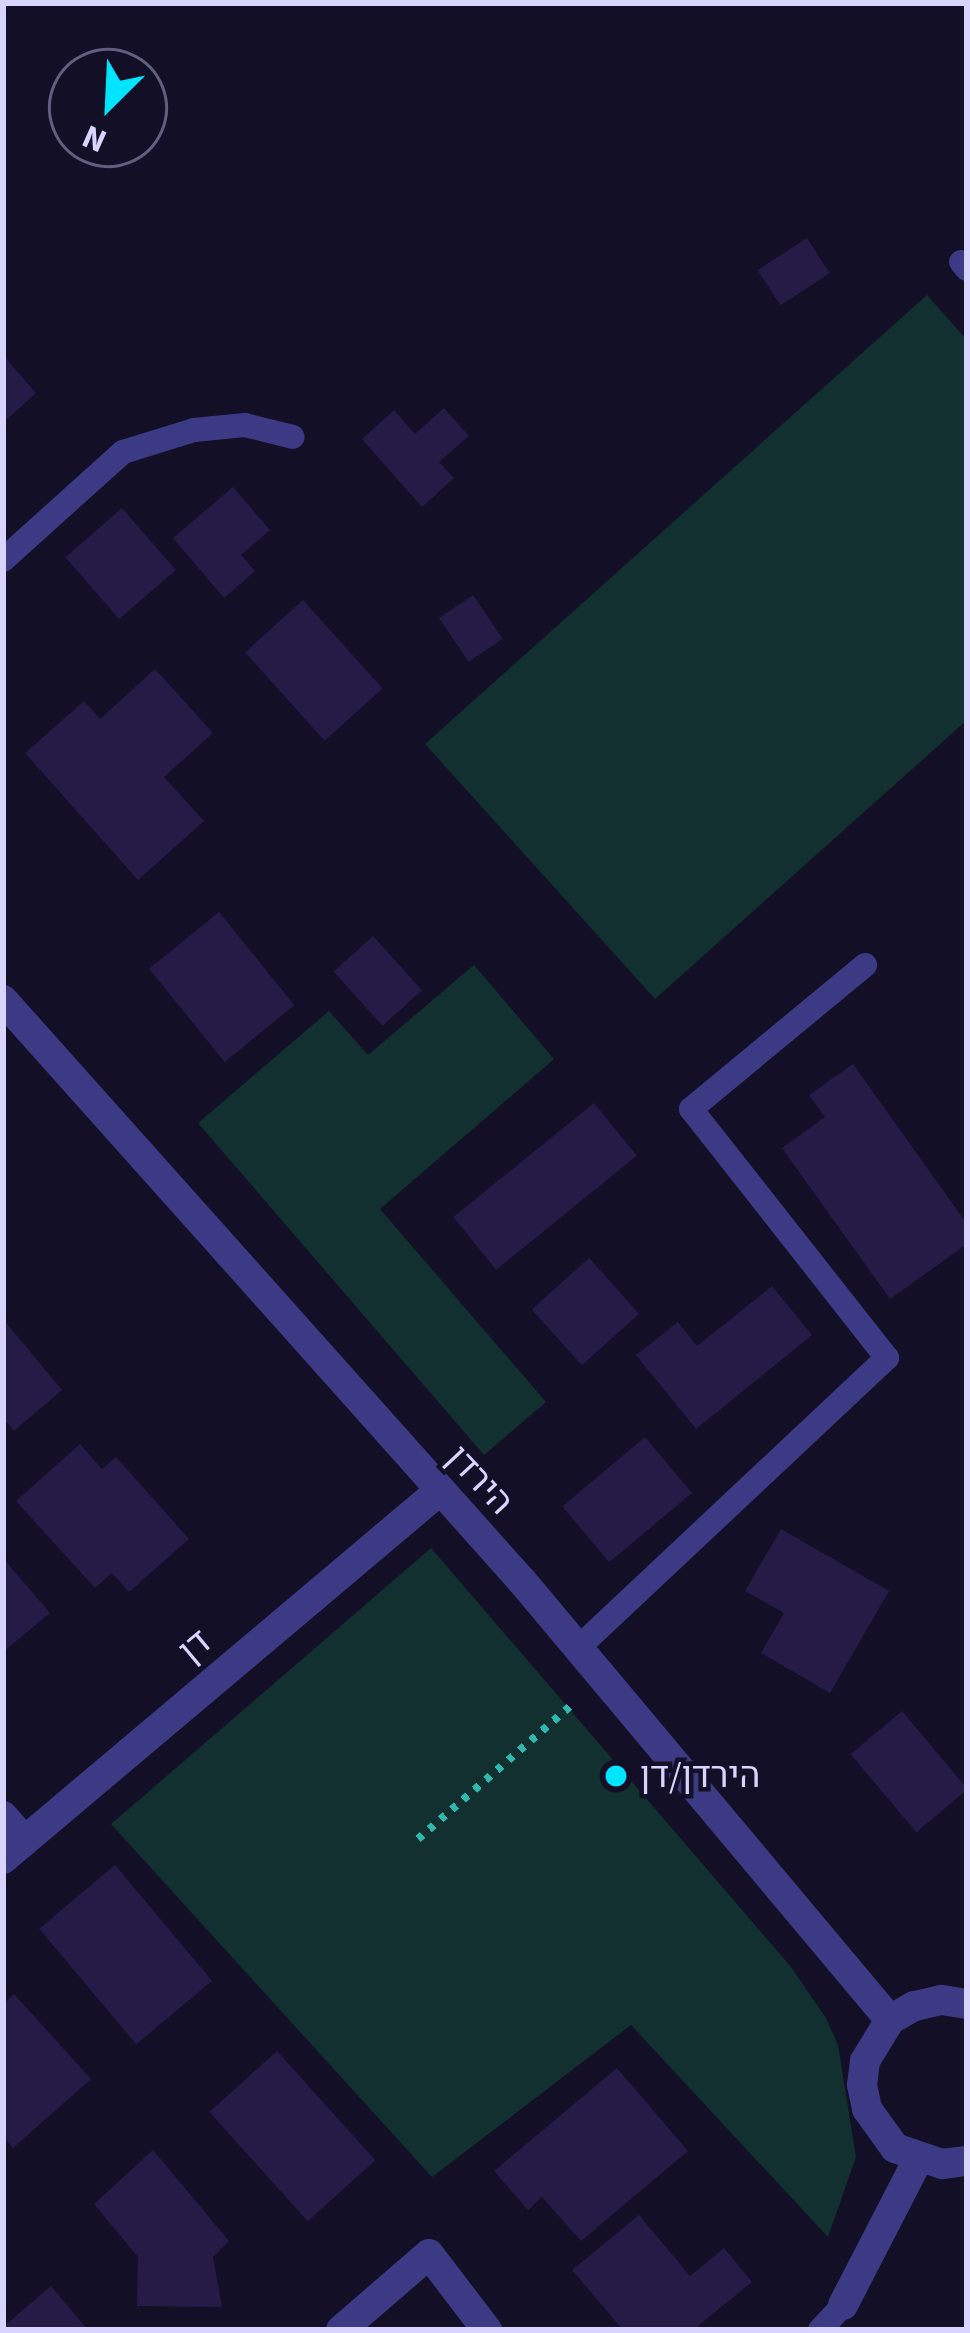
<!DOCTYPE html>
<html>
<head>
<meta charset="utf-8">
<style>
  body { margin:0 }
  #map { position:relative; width:970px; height:2333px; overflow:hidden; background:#130f26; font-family:"Source Sans 3",Heebo,sans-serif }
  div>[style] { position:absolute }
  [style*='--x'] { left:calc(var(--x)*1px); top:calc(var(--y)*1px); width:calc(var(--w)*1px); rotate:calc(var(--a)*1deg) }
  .green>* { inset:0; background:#12302f }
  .building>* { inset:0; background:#241b47; transform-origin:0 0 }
  .path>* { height:8px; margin-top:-4px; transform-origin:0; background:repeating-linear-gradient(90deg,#2fb8b0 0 6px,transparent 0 15px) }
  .service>* { height:24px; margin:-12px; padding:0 12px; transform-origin:12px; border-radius:12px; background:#3d3a85 }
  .minor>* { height:30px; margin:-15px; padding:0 15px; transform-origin:15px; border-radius:15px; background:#3d3a85 }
  .tertiary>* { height:30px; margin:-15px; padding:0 15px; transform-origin:15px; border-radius:15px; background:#3d3a85 }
  .dots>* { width:33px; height:33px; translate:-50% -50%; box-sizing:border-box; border:6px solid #130f26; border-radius:50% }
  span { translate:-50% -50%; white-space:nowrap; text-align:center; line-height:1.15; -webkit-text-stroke:9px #130f26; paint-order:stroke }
  .street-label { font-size:36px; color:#d9d4ff }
  .poi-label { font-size:36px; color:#d9d4ff }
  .left { translate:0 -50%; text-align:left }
  .frame { position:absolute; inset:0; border:6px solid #d9d4ff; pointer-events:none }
  .north { position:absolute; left:48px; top:48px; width:120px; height:120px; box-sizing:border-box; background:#130f26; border:3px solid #625e7d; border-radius:50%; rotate:204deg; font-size:33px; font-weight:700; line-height:48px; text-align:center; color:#d9d4ff }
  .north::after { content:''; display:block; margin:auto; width:42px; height:54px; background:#00e5ff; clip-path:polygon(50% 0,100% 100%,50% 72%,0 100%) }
</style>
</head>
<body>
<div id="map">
  <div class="green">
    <div style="clip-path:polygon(927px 295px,967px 340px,967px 720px,655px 999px,425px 744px)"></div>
    <div style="clip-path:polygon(474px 965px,554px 1059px,380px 1209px,546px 1402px,484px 1455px,198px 1123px,329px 1011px,368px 1055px)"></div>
    <div style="clip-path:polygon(431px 1548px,791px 1967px,826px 2018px,838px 2045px,856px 2157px,828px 2237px,631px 2025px,432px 2177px,111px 1824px)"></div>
  </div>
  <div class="building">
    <div style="left:807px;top:238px;width:42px;height:59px;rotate:57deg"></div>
    <div style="clip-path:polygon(3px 355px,36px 393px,3px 423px)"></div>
    <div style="clip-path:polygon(444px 408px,469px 436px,439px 462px,454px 478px,422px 507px,362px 439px,394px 410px,415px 434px)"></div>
    <div style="clip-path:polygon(233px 487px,270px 530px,241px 555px,255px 571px,224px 598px,173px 538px)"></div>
    <div style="left:122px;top:508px;width:82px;height:75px;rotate:49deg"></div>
    <div style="left:473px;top:595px;width:53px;height:41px;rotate:56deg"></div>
    <div style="left:303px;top:600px;width:119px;height:78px;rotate:48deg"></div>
    <div style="clip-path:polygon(155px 669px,213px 733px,164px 777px,204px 821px,138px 880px,25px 753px,84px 701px,100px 719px)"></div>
    <div style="left:219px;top:912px;width:120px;height:90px;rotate:51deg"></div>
    <div style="left:373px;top:936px;width:73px;height:53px;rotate:48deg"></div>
    <div style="clip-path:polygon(853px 1064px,967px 1224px,967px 1244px,890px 1299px,782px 1148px,825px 1117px,809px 1095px)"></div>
    <div style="left:594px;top:1103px;width:68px;height:181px;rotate:51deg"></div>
    <div style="left:589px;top:1258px;width:75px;height:77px;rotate:48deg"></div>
    <div style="clip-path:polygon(772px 1286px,812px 1335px,696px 1429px,636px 1355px,678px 1322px,697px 1346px)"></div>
    <div style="clip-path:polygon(3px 1319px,62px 1390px,14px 1431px,3px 1418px)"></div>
    <div style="left:645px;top:1437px;width:73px;height:108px;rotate:50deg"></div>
    <div style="clip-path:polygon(80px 1444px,102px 1469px,116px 1457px,189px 1539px,129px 1592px,112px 1573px,95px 1588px,16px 1501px)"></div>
    <div style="clip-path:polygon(781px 1529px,889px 1591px,830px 1693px,761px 1653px,784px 1613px,745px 1591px)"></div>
    <div style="clip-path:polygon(3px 1558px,50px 1613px,3px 1652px)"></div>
    <div style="left:902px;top:1711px;width:102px;height:67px;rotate:50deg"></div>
    <div style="left:115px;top:1865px;width:151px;height:99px;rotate:50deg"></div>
    <div style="clip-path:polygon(14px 1994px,91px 2079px,13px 2148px,3px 2137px,3px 2004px)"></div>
    <div style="left:277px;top:2051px;width:147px;height:91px;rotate:48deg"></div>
    <div style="clip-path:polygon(617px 2068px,688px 2151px,581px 2241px,542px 2197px,528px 2210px,494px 2171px)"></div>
    <div style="clip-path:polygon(153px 2150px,229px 2241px,213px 2257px,222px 2307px,137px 2306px,138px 2257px,94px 2204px)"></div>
    <div style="clip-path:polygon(639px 2215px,690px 2276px,724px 2248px,752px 2282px,693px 2330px,623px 2330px,572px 2270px)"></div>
    <div style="clip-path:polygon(51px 2286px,88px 2330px,3px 2330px,3px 2327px)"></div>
  </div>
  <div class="path">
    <div style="--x:418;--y:1839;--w:208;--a:-41.1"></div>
  </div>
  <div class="service">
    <div style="--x:961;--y:262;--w:9;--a:49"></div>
    <div style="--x:3;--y:560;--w:161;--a:-42"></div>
    <div style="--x:123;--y:452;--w:74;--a:-17.2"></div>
    <div style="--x:194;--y:430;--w:51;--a:-5.6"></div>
    <div style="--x:245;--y:425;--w:49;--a:14"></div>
    <div style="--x:578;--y:1648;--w:424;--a:-43.2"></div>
    <div style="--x:887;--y:1358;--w:317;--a:-128.2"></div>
    <div style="--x:691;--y:1109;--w:226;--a:-39.6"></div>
    <div style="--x:820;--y:2330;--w:34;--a:-47"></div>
  </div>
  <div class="minor">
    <div style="--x:3;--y:1816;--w:33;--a:49"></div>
    <div style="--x:3;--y:1859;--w:569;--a:-40.15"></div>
    <div style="--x:843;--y:2305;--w:163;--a:-62.7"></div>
    <div style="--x:341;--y:2330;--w:116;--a:-40.8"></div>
    <div style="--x:429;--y:2254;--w:96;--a:52.7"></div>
  </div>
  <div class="tertiary">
    <div style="--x:3;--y:1000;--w:779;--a:48.23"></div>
    <div style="--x:522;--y:1581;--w:573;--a:50.03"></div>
    <div style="--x:967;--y:2004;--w:26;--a:-171"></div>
    <div style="--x:941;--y:2000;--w:28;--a:167"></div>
    <div style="--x:914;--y:2006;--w:28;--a:150"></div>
    <div style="--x:890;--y:2020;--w:48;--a:121.4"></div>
    <div style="--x:865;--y:2061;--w:24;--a:97"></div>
    <div style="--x:862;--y:2085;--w:25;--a:78"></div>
    <div style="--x:867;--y:2109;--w:48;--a:54.3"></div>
    <div style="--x:895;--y:2148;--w:50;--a:18.8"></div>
    <div style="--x:942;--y:2164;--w:25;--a:-7"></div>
  </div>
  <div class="dots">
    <div style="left:616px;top:1776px;background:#00e5ff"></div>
  </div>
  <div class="street-label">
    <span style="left:480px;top:1480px;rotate:47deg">הירדן</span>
    <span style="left:195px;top:1646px;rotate:-40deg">דן</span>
  </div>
  <div class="poi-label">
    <span class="left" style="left:640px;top:1776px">הירדן/דן</span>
  </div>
  <div class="frame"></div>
  <div class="north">N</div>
</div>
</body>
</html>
